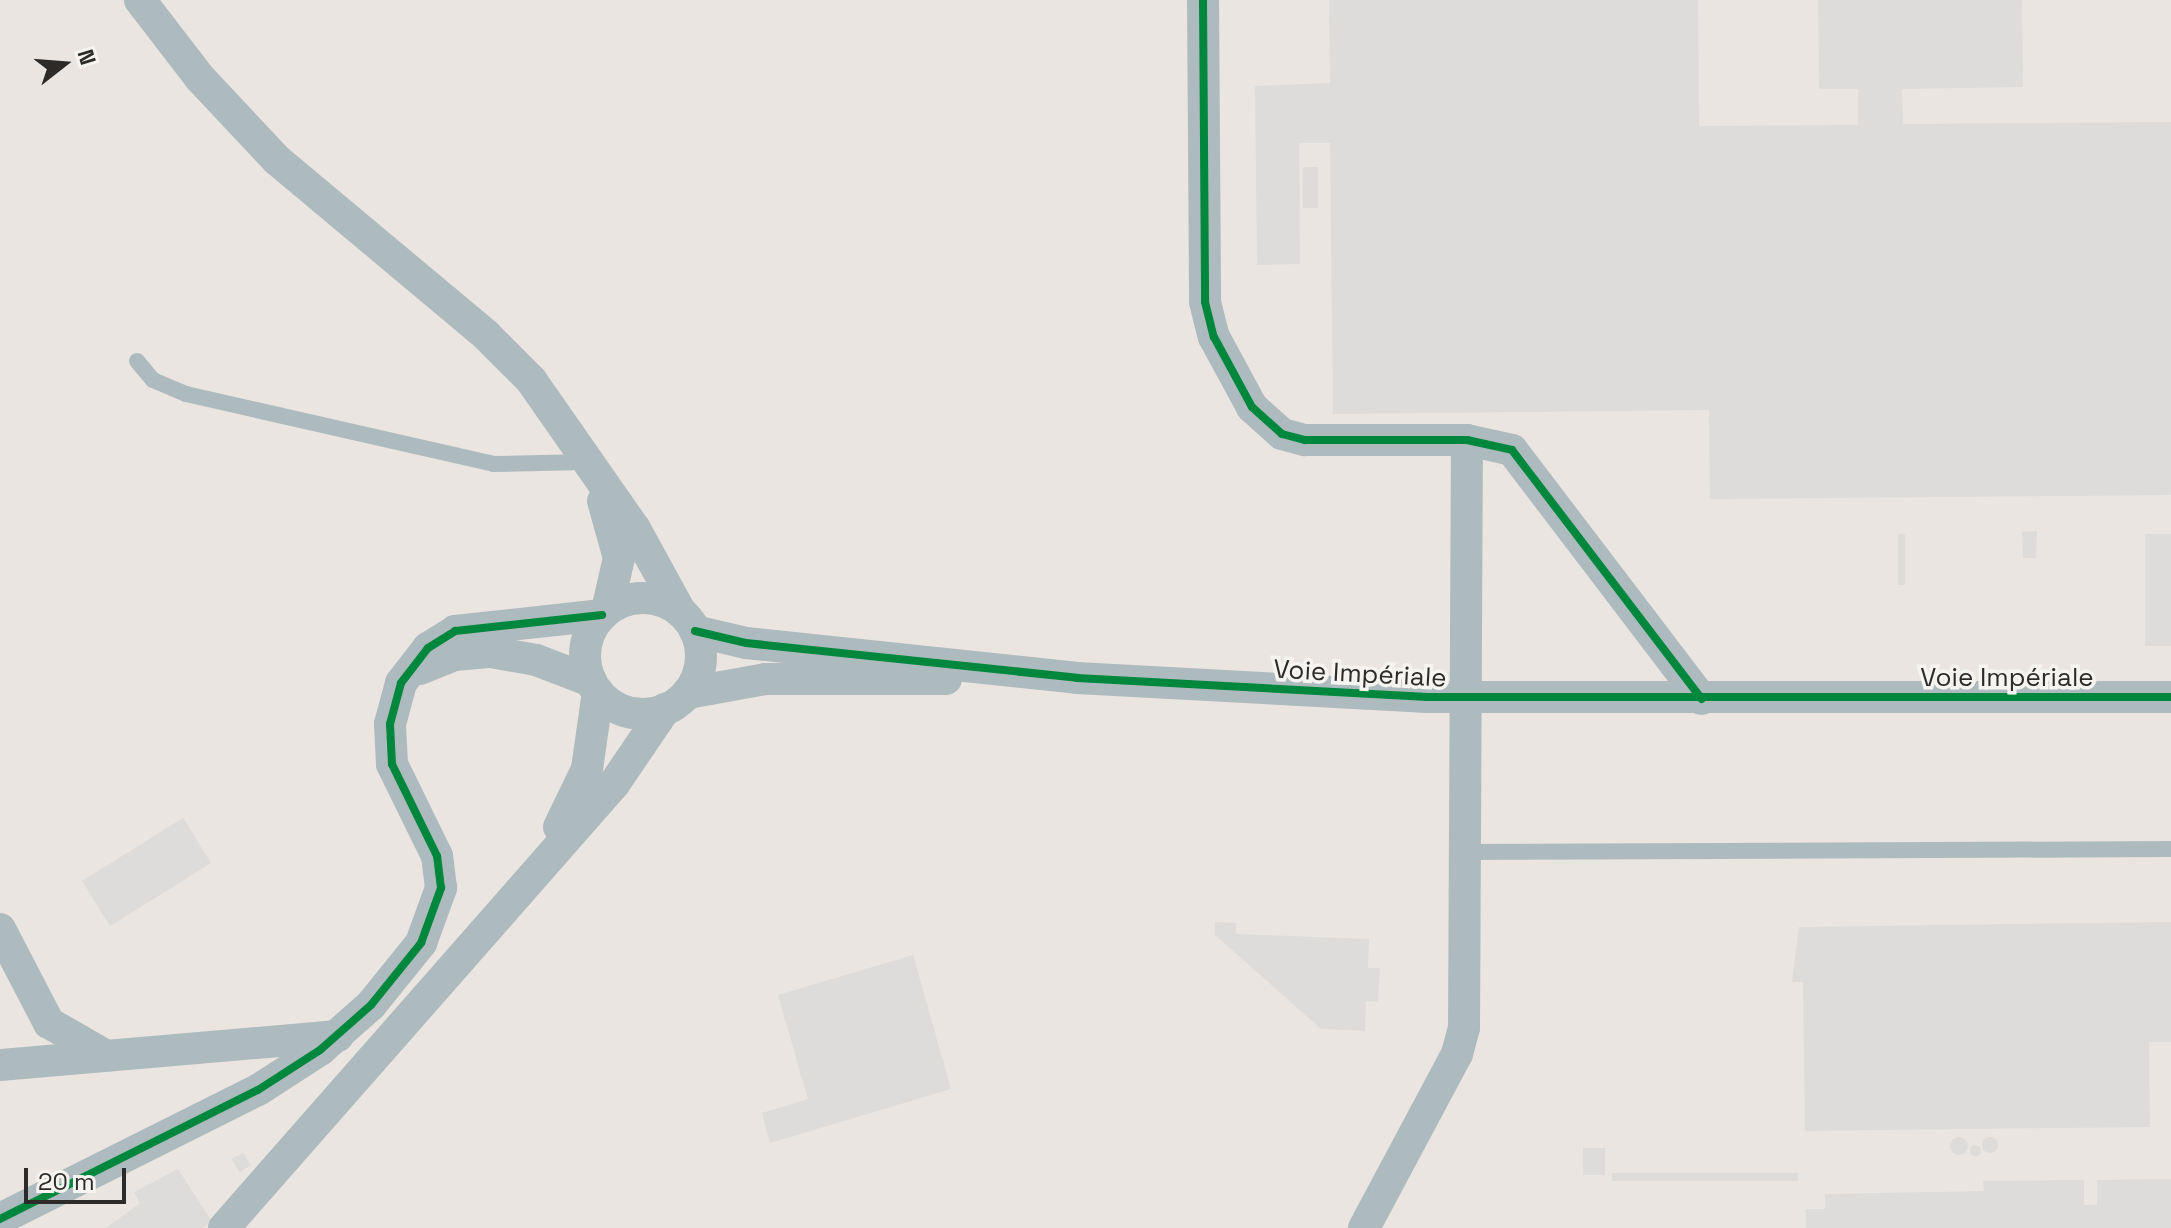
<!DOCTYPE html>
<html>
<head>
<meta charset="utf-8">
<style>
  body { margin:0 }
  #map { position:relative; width:2171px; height:1228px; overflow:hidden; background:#f5f4f2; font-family:"Space Grotesk",sans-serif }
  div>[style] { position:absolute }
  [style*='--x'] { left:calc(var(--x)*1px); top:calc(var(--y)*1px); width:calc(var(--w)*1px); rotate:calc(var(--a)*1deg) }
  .built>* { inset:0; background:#eae5e0; transform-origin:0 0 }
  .building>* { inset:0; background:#dddcda; transform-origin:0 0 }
  .round { border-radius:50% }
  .service>* { height:16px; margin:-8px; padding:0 8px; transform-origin:8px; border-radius:8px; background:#aebbbe }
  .minor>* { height:32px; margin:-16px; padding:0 16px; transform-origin:16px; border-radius:16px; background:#aebbbe }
  .minor>.ring { margin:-16px; padding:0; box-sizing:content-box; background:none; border:32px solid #aebbbe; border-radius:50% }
  .cycleway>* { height:8px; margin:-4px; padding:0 4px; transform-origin:4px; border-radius:4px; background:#00873e }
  span { translate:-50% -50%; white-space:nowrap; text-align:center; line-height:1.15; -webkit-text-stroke:7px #f6f4f1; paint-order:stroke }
  .street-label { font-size:26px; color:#2c2b2a }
  .north { position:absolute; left:24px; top:24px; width:80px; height:80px; -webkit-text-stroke:6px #f6f4f1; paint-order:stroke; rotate:73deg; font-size:22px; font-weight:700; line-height:32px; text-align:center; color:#2c2b2a }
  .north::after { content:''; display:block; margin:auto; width:28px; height:36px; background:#2c2b2a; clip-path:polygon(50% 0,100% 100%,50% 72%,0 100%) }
  .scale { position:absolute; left:24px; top:1168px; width:102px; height:36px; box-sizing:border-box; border:4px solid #2c2b2a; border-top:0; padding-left:10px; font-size:24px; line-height:28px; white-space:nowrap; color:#2c2b2a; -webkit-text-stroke:6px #f6f4f1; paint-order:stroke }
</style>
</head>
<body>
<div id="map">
  <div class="built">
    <div style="left:0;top:0;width:2171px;height:1228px"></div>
  </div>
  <div class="building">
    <div style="clip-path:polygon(1329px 0,1698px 0,1699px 126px,1858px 125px,1858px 89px,1819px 89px,1818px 0,2022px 0,2023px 87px,1902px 89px,1903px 124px,2171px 122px,2171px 495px,1710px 499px,1709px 410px,1333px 414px,1330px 143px,1299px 143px,1300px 264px,1257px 265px,1255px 86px,1330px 83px)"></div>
    <div style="left:1303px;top:167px;width:15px;height:41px"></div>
    <div style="clip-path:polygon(2037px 531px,2036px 558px,2023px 558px,2022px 532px)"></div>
    <div style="left:1898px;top:534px;width:7px;height:51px"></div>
    <div style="left:2145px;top:534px;width:26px;height:112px"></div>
    <div style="left:183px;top:818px;width:53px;height:119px;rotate:58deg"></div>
    <div style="clip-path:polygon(1215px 922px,1236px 923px,1236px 934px,1369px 939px,1368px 968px,1380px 968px,1378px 1002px,1366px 1001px,1365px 1031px,1321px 1029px,1215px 935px)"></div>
    <div style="clip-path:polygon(2171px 922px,2171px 1042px,2149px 1042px,2150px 1127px,1805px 1131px,1803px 982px,1792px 982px,1799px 927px)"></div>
    <div style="clip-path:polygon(913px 955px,951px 1089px,770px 1143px,762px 1113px,808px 1099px,778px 995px)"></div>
    <div class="round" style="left:1982px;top:1137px;width:16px;height:16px"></div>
    <div class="round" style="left:1950px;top:1137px;width:18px;height:18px"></div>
    <div class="round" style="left:1969.5px;top:1144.5px;width:11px;height:11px"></div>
    <div style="left:1605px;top:1148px;width:27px;height:22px;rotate:90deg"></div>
    <div style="clip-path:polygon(243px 1153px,251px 1165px,240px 1172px,231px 1159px)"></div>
    <div style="clip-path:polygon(178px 1169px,211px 1220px,203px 1228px,106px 1228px,140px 1203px,134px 1192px)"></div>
    <div style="left:1798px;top:1173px;width:8px;height:186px;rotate:90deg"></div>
    <div style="clip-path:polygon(2171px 1179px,2171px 1228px,1806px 1228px,1806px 1209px,1825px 1209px,1825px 1194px,1984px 1191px,1983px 1181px,2084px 1180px,2084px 1205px,2097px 1205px,2097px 1180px)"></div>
  </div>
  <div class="service">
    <div style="--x:137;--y:361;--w:25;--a:50"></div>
    <div style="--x:153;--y:380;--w:36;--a:23"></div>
    <div style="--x:186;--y:394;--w:315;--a:12.8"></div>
    <div style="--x:493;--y:464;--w:92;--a:-1.2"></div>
    <div style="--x:1466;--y:852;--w:705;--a:-0.24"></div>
  </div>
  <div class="minor">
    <div style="--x:140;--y:0;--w:98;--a:52.4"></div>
    <div style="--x:200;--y:78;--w:112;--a:46.8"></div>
    <div style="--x:277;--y:160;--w:273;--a:39.9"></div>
    <div style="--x:486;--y:335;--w:64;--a:45"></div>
    <div style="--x:531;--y:380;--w:182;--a:55.1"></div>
    <div style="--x:635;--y:529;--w:94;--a:61.2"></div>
    <div style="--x:1203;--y:0;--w:302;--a:89.6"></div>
    <div style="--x:1205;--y:302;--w:36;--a:76"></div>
    <div style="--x:1214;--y:337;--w:80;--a:61.5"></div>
    <div style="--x:1252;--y:407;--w:40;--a:42"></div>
    <div style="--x:1282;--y:434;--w:24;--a:15"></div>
    <div style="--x:1305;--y:440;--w:162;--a:0"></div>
    <div style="--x:1467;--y:440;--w:46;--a:12.5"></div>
    <div style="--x:1512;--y:450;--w:313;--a:52.7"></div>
    <div style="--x:603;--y:501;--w:59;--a:74.3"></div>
    <div style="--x:619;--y:558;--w:53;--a:103"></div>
    <div class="ring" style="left:585px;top:598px;width:84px;height:84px"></div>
    <div style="--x:695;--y:631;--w:52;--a:13.2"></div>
    <div style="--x:746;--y:643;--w:333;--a:6"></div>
    <div style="--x:1077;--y:678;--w:351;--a:3.1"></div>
    <div style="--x:1427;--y:697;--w:744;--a:0"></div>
    <div style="--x:420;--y:669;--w:38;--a:-22"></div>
    <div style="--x:455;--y:655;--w:36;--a:-5"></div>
    <div style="--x:491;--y:652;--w:46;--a:10.1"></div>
    <div style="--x:536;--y:660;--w:59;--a:20.9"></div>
    <div style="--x:688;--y:693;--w:79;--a:-10.2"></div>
    <div style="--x:766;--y:679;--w:180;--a:0"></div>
    <div style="--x:559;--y:827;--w:64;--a:-64.2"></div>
    <div style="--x:587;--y:769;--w:78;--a:-81.9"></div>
    <div style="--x:0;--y:929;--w:106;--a:62.5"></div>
    <div style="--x:49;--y:1023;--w:62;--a:29.9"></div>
    <div style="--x:0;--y:1065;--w:339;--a:-4.9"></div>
    <div style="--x:0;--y:1219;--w:288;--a:-26.6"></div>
    <div style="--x:258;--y:1090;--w:74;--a:-32.8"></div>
    <div style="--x:320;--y:1050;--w:68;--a:-41.4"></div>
    <div style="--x:371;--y:1005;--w:80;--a:-51.1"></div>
    <div style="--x:421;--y:943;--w:59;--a:-70"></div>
    <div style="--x:441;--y:888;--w:32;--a:-97"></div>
    <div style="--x:437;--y:856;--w:102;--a:-116.1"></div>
    <div style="--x:392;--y:764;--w:40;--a:-92.9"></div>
    <div style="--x:390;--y:724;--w:42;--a:-75"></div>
    <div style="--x:401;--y:683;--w:44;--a:-52.4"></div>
    <div style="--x:428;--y:648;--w:32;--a:-32"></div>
    <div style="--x:455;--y:631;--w:148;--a:-6.2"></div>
    <div style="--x:224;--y:1228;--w:591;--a:-48.7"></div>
    <div style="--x:614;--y:784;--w:91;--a:-55.8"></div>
    <div style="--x:1364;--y:1228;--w:197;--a:-61.9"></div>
    <div style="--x:1457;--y:1054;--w:27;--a:-75"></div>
    <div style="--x:1464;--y:1028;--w:588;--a:-89.71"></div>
  </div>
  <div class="cycleway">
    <div style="--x:1203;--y:0;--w:302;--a:89.6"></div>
    <div style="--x:1205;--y:302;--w:36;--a:76"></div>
    <div style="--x:1214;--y:337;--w:80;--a:61.5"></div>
    <div style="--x:1252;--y:407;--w:40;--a:42"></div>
    <div style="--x:1282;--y:434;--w:24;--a:15"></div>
    <div style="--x:1305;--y:440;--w:162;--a:0"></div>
    <div style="--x:1467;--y:440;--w:46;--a:12.5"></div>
    <div style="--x:1512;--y:450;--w:313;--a:52.7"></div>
    <div style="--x:695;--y:631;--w:52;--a:13.2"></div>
    <div style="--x:746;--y:643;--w:333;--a:6"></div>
    <div style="--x:1077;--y:678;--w:351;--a:3.1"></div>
    <div style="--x:1427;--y:697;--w:744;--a:0"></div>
    <div style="--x:0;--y:1219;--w:288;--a:-26.6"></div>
    <div style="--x:258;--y:1090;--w:74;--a:-32.8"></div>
    <div style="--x:320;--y:1050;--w:68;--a:-41.4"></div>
    <div style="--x:371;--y:1005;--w:80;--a:-51.1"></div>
    <div style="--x:421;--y:943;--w:59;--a:-70"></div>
    <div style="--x:441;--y:888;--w:32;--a:-97"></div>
    <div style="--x:437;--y:856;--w:102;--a:-116.1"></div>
    <div style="--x:392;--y:764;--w:40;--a:-92.9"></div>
    <div style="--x:390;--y:724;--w:42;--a:-75"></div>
    <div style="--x:401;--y:683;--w:44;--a:-52.4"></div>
    <div style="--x:428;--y:648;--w:32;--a:-32"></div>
    <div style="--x:455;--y:631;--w:148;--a:-6.2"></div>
  </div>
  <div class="street-label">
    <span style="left:1360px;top:674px;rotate:3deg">Voie Impériale</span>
    <span style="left:2007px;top:678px">Voie Impériale</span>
  </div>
  <div class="north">N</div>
  <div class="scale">20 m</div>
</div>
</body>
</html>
